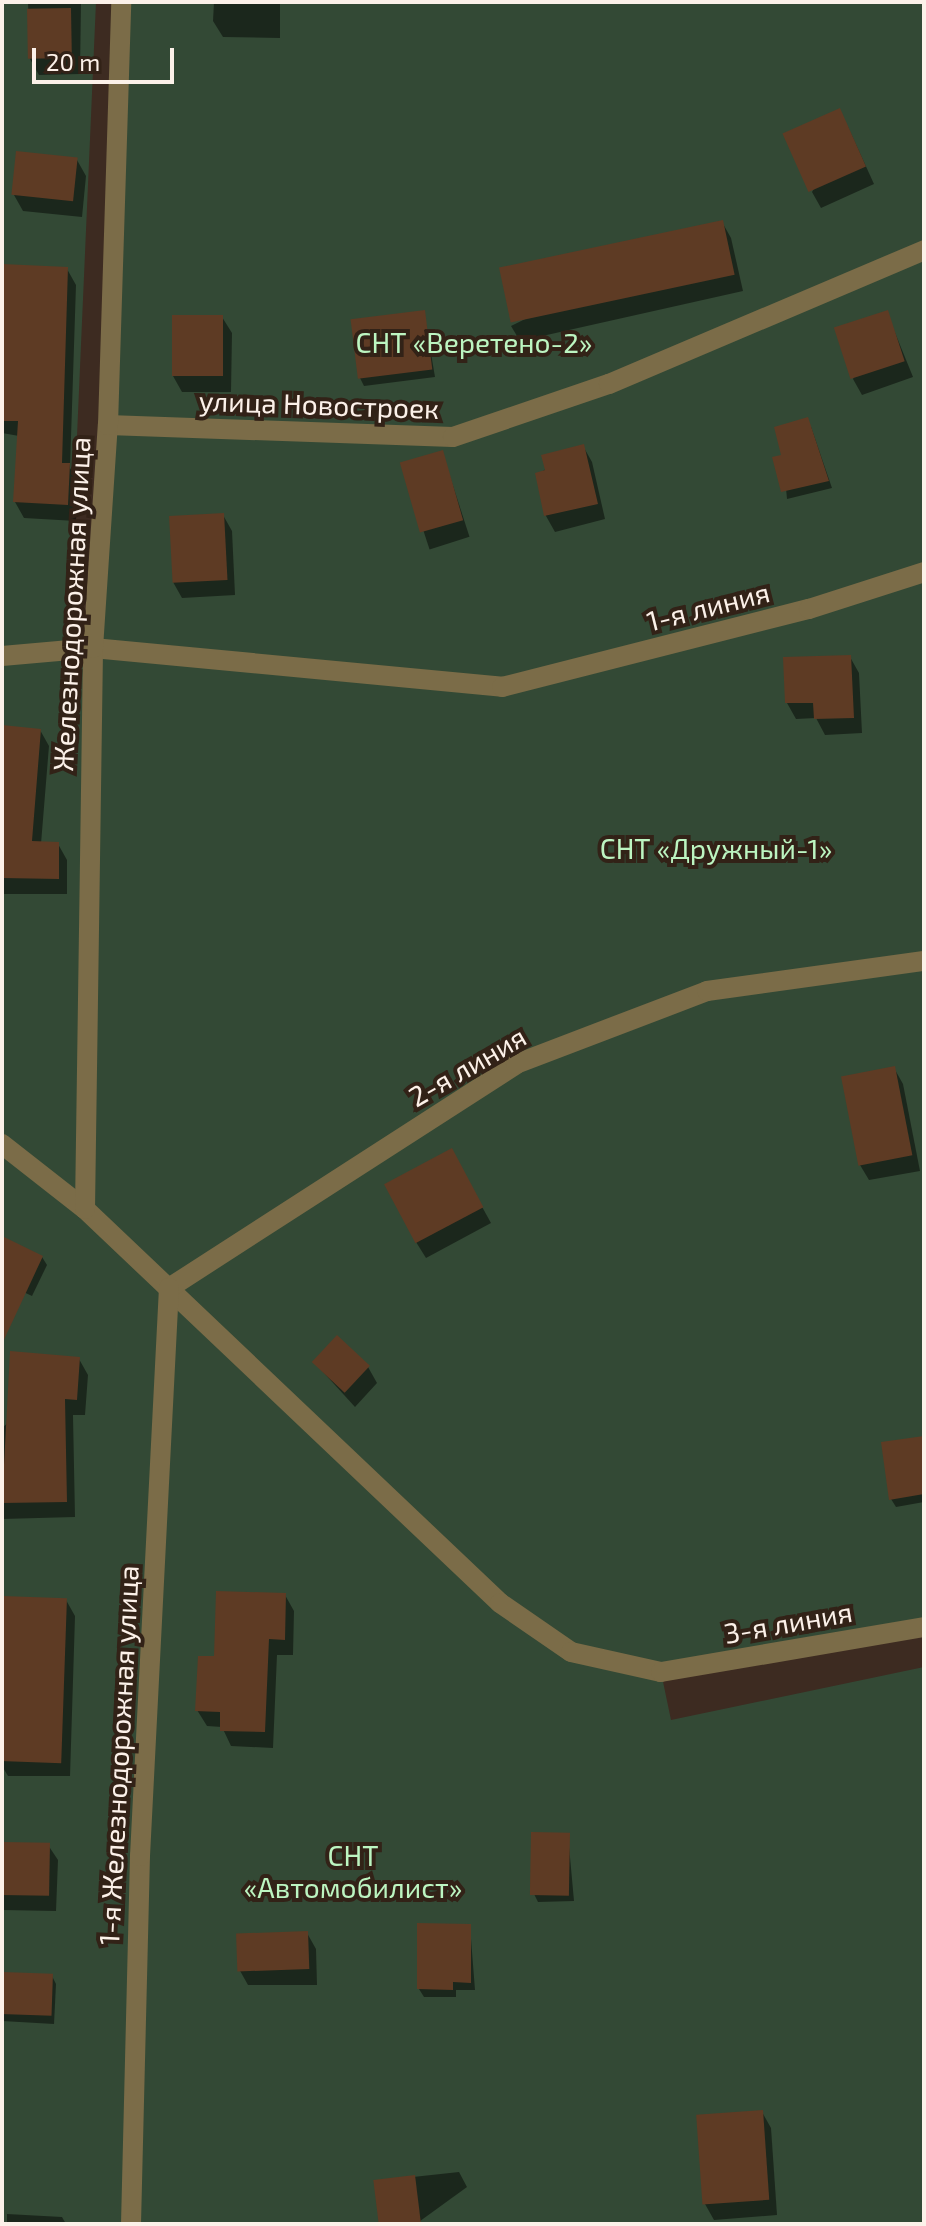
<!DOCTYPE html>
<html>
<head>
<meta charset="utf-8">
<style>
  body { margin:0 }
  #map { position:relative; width:926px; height:2226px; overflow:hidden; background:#3d2b21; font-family:"Exo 2",sans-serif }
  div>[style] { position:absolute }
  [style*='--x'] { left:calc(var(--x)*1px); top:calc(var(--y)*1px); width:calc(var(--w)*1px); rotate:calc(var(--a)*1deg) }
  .green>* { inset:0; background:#334935 }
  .shadow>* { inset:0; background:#0007; transform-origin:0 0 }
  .building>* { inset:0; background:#5e3b24; transform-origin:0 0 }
  .street>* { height:20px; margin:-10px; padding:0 10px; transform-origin:10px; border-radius:10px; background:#7b6c48 }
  span { translate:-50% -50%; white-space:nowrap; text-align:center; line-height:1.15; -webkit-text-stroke:8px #322217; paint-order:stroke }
  .park-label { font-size:28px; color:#bcf5c1 }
  .street-label { font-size:28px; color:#fcf1e9 }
  .frame { position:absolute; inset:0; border:4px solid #fcf1e9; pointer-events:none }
  .scale { position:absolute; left:32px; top:48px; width:142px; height:36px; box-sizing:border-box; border:4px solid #fcf1e9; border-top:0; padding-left:10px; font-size:24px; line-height:28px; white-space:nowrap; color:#fcf1e9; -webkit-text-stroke:6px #322217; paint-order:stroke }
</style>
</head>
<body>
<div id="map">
  <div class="green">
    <div style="clip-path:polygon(2px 2px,96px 2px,69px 619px,93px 647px,121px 2px,924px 2px,924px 1627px,661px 1672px,671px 1720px,924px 1667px,924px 2224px,2px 2224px)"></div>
  </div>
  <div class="shadow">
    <div style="clip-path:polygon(28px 2px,81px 2px,80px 74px,39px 75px,30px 59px)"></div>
    <div style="clip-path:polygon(214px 2px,280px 2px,280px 38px,223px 37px,213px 21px)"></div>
    <div style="clip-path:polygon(848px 127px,874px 184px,821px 208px,812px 192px)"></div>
    <div style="clip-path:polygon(77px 160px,86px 176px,82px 217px,23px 211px,14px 195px)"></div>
    <div style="clip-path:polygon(722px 222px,731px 238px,743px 291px,520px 341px,511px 326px)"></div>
    <div style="clip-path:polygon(67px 269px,76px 285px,70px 468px,78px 481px,76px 521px,24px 518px,15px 502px,19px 436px,2px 433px,2px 297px)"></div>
    <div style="clip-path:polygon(424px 312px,435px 377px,364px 386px,360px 378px)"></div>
    <div style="clip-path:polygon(887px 313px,913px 377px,862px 395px,853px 379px)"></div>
    <div style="clip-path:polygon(222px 317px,232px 333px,231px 392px,182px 392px,173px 376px)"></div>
    <div style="clip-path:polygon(811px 427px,832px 488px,787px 499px,783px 456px)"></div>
    <div style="clip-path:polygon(583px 446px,592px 462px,605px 519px,555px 532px,546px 516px,538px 474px)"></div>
    <div style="left:442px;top:452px;width:89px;height:42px;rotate:72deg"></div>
    <div style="clip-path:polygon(223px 515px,232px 531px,235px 595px,182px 598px,173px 582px)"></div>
    <div style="clip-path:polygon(850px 657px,859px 673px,862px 733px,825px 735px,816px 718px,796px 719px,787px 703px)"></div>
    <div style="clip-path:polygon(2px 727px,40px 730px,49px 746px,41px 844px,58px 844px,67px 860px,67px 894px,2px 894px)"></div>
    <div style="clip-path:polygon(894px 1068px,903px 1084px,920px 1171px,869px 1180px,860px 1165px)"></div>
    <div style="clip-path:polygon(460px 1167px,491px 1223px,426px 1258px,416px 1242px)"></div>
    <div style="clip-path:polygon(2px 1239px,42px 1257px,47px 1265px,32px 1296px,2px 1282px)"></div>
    <div style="clip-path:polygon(79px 1359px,88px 1375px,85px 1415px,73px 1415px,75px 1517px,2px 1519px,2px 1428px)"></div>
    <div style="clip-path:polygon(314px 1362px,368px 1367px,377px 1383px,355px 1407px)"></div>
    <div style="clip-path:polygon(924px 1441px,924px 1502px,896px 1507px,891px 1499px)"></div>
    <div style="clip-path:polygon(285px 1595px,294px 1611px,293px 1655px,277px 1655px,273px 1748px,231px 1746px,222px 1727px,207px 1726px,197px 1710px)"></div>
    <div style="clip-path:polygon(2px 1598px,66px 1600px,75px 1616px,70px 1776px,8px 1776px,2px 1766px)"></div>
    <div style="clip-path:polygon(568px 1835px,574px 1901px,538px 1902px,534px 1894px)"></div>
    <div style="clip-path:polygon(2px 1844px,48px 1845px,58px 1860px,56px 1911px,2px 1910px)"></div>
    <div style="clip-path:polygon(470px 1926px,475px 1990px,456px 1990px,456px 1997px,424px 1997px,419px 1989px)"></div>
    <div style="clip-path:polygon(307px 1933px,316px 1949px,317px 1985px,248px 1985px,239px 1969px)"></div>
    <div style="clip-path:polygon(2px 1974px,52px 1976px,56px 1984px,54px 2024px,2px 2021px)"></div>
    <div style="clip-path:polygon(762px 2112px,771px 2128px,777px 2215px,714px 2220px,705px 2204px)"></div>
    <div style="clip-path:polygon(459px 2172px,467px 2187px,416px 2224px,380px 2224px,376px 2181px)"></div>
    <div style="clip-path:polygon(7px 2214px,62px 2217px,66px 2224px,7px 2224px)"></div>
  </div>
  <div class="building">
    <div style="left:71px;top:8px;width:50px;height:44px;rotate:89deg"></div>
    <div style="left:840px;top:108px;width:64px;height:63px;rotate:66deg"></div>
    <div style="left:16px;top:151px;width:62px;height:44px;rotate:6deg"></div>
    <div style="left:723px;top:220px;width:56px;height:229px;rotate:78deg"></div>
    <div style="clip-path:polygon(2px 264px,68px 267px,62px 463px,70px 463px,68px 505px,13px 502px,18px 421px,2px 421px)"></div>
    <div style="left:425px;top:310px;width:60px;height:75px;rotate:83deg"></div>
    <div style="left:888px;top:310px;width:54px;height:57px;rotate:72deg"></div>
    <div style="left:172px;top:315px;width:51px;height:61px"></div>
    <div style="clip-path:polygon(808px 417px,829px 481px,781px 492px,772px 457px,781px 455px,774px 427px)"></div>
    <div style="clip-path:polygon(584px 444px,598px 504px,544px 516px,535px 473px,545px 470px,541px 455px)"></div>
    <div style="left:443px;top:450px;width:73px;height:45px;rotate:74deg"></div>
    <div style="left:224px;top:513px;width:67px;height:55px;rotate:87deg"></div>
    <div style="clip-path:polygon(851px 655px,854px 718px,814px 719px,813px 703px,785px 703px,783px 657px)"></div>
    <div style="clip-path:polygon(2px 725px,41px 729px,32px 841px,59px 842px,59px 879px,2px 878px)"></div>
    <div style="left:895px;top:1066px;width:91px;height:55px;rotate:79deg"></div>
    <div style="left:452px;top:1148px;width:67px;height:77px;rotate:62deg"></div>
    <div style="clip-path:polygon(2px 1236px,43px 1256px,2px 1344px)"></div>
    <div style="left:337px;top:1335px;width:45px;height:37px;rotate:43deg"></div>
    <div style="clip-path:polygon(10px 1351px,80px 1357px,77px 1400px,65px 1399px,67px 1502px,2px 1503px)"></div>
    <div style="clip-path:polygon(924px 1436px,924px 1494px,889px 1500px,881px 1442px)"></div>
    <div style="clip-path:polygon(216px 1591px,286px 1593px,285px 1640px,269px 1639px,265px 1732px,220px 1731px,220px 1712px,195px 1711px,198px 1656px,214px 1656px)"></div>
    <div style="left:2px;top:1596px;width:65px;height:165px;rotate:2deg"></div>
    <div style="left:531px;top:1832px;width:39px;height:63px;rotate:1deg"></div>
    <div style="left:2px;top:1842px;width:48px;height:53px;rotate:1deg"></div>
    <div style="clip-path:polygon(417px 1923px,471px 1924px,471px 1983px,453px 1982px,453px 1990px,417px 1989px)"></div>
    <div style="left:308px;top:1931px;width:38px;height:72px;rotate:88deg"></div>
    <div style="left:2px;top:1972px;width:51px;height:42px;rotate:2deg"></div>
    <div style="left:763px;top:2110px;width:90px;height:67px;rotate:86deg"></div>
    <div style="left:415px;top:2175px;width:49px;height:42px;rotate:83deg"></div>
  </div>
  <div class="street">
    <div style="--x:108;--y:425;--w:345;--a:2"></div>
    <div style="--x:453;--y:437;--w:165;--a:-18.8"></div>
    <div style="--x:609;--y:384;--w:342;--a:-23"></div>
    <div style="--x:2;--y:656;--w:91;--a:-5"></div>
    <div style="--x:93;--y:648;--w:411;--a:5.4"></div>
    <div style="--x:502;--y:687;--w:317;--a:-14.3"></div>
    <div style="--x:809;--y:609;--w:121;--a:-17.8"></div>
    <div style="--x:2;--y:1144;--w:105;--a:38.1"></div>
    <div style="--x:85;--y:1209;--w:572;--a:43.51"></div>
    <div style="--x:500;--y:1603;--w:86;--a:34.6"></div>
    <div style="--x:571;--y:1652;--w:92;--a:12.5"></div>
    <div style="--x:661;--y:1672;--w:267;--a:-9.7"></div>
    <div style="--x:85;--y:1209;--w:561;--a:-89.18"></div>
    <div style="--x:93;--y:648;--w:224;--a:-86.2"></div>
    <div style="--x:108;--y:425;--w:423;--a:-88.2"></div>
    <div style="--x:169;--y:1288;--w:413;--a:-32.8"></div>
    <div style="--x:516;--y:1064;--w:204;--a:-20.9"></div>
    <div style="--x:707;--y:991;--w:219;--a:-7.9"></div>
    <div style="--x:131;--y:2224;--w:368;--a:-88.6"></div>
    <div style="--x:140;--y:1856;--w:569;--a:-87.08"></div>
  </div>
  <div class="park-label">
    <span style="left:474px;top:342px">СНТ «Веретено-2»</span>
    <span style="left:716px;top:848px">СНТ «Дружный-1»</span>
    <span style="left:353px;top:1871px">СНТ<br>«Автомобилист»</span>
  </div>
  <div class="street-label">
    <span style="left:319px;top:404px;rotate:2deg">улица Новостроек</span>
    <span style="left:71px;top:604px;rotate:-87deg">Железнодорожная улица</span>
    <span style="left:708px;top:606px;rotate:-14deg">1-я линия</span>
    <span style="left:467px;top:1066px;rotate:-30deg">2-я линия</span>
    <span style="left:788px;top:1622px;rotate:-10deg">3-я линия</span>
    <span style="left:118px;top:1755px;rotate:-87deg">1-я Железнодорожная улица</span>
  </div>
  <div class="frame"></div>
  <div class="scale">20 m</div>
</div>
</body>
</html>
